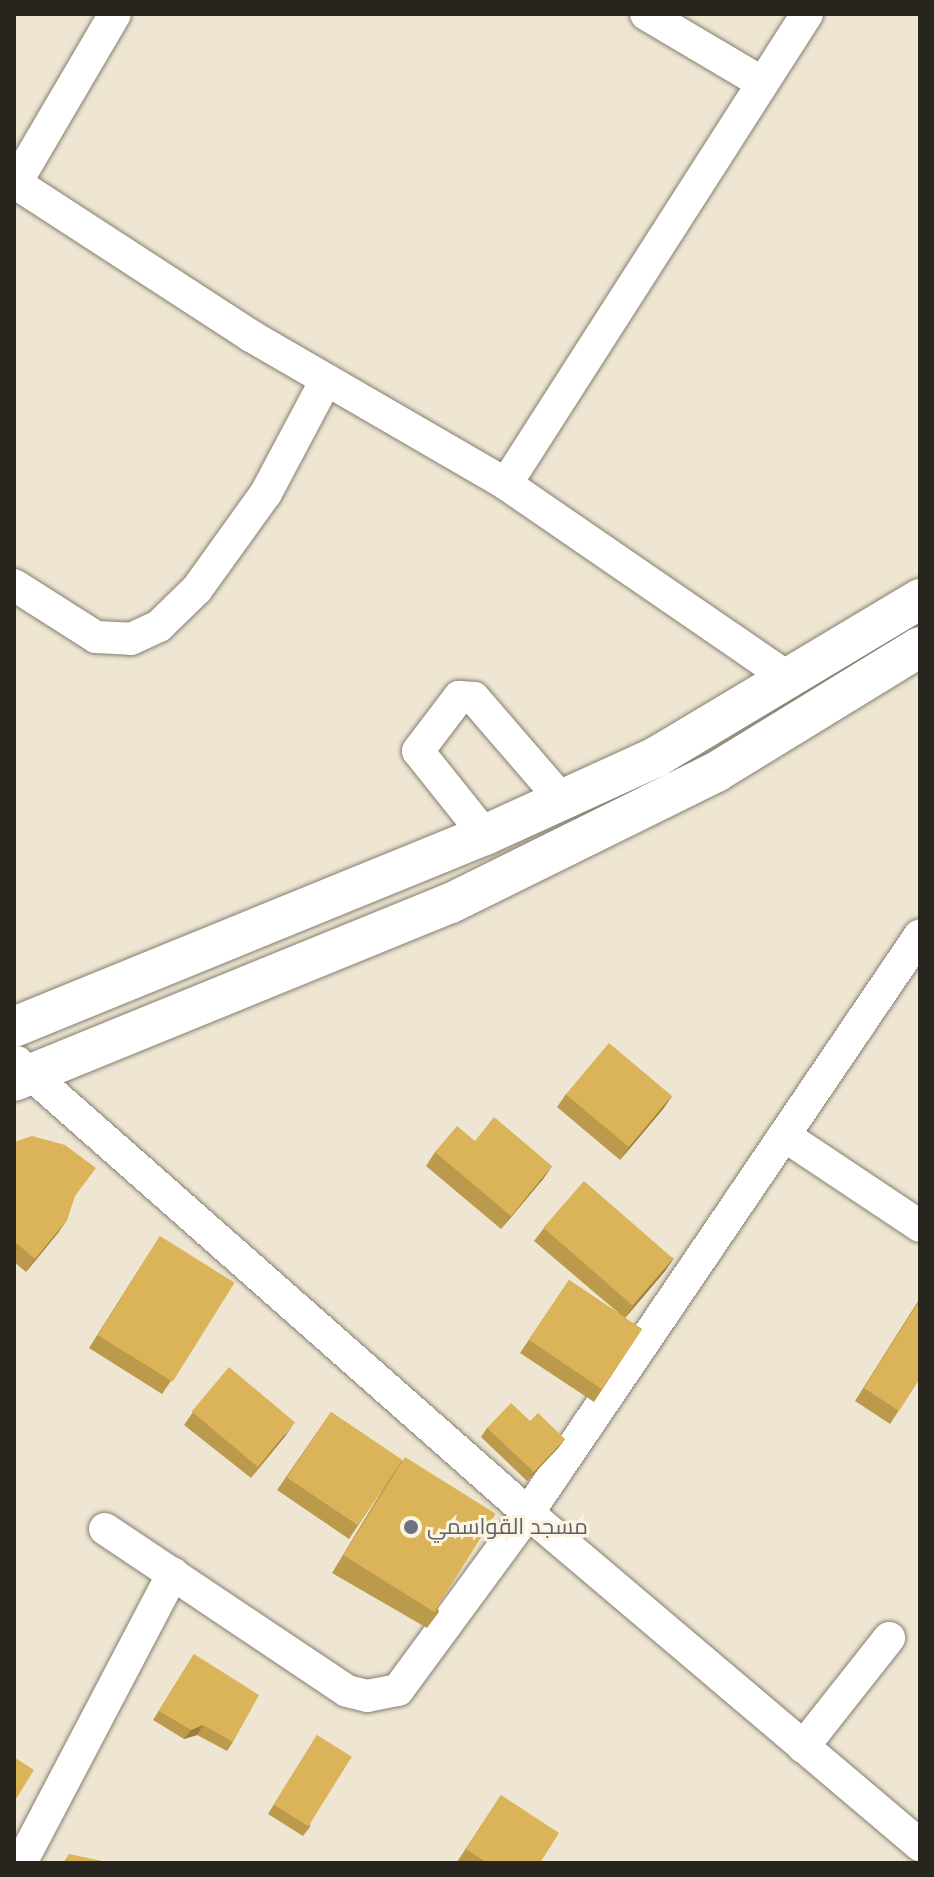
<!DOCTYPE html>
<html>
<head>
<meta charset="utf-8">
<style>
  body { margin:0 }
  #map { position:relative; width:934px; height:1877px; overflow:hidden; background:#eee6d3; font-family:Montserrat,Cairo,sans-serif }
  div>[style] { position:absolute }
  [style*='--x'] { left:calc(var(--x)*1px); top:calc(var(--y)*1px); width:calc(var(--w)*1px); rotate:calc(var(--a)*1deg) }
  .roads { filter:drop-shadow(0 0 2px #867e6e) drop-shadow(0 0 2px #867e6e) }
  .minor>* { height:32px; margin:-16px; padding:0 16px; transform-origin:16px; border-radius:16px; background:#fff }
  .major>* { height:40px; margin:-20px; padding:0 20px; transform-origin:20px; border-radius:20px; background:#fff }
  .wall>* { inset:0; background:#bc9a4c }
  .shaded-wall>* { inset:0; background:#997d3e }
  .building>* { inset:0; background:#dbb358; transform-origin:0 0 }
  .dots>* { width:22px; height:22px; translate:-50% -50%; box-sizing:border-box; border:4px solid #fcf3e1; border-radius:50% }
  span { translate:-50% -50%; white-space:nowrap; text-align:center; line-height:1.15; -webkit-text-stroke:6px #fcf3e1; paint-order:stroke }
  .worship-label { font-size:22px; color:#5b616d }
  .left { translate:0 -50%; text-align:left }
  .frame { position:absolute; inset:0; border:16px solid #28251e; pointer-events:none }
</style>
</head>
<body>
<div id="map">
  <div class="roads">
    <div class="minor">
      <div style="--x:646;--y:14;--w:134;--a:30.6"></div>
      <div style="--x:14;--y:182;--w:283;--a:33"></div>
      <div style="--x:251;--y:336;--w:295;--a:30.1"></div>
      <div style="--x:506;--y:484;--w:342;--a:34.5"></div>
      <div style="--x:14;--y:186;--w:199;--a:-59.6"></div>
      <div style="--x:506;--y:484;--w:558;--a:-57.36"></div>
      <div style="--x:14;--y:585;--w:97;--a:32.4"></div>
      <div style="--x:96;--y:637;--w:35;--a:3"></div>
      <div style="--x:131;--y:639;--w:31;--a:-25"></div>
      <div style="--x:159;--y:626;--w:53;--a:-44.2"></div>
      <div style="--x:197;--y:589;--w:118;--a:-54.3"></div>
      <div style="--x:266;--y:493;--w:128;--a:-62"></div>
      <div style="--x:485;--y:835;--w:107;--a:-128.6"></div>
      <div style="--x:418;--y:751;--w:68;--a:-52.8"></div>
      <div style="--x:459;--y:697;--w:15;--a:4"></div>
      <div style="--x:474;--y:698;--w:135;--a:49.2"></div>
      <div style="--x:17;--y:1062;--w:682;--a:41.43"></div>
      <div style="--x:528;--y:1513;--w:514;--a:40.26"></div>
      <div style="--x:785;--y:1136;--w:162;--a:33.7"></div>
      <div style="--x:105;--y:1529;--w:291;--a:33.8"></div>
      <div style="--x:347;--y:1691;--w:21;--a:14"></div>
      <div style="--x:367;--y:1696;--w:32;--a:-11"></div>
      <div style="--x:398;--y:1690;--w:220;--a:-53.7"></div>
      <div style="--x:528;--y:1513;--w:698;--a:-55.85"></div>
      <div style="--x:803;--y:1747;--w:139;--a:-51.7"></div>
      <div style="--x:21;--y:1863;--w:327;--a:-62.3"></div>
    </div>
    <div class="major">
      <div style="--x:14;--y:1027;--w:509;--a:-22.18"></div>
      <div style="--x:485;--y:835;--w:188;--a:-24.5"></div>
      <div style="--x:656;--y:757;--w:308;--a:-30.9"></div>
      <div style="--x:14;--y:1081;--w:472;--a:-22.2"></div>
      <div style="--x:451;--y:903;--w:296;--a:-26.3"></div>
      <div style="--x:716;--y:772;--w:239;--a:-31.5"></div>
    </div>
  </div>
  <div class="wall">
    <div style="clip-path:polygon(566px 1094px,672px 1096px,663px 1109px,620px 1160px,557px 1107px)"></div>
    <div style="clip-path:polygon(475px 1141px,552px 1166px,543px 1179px,501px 1229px,426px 1166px,435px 1152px)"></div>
    <div style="clip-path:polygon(14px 1145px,74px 1197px,67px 1220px,26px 1272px,14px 1262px)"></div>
    <div style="clip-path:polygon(544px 1228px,674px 1258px,665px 1271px,625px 1318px,642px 1329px,594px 1402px,520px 1353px,569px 1280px,621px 1315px,534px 1241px)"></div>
    <div style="clip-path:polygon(160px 1236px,171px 1381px,162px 1394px,89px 1348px)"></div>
    <div style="clip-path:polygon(920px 1298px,920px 1378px,890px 1424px,855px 1401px)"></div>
    <div style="clip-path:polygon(193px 1412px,286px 1435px,251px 1478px,184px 1425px)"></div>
    <div style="clip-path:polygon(331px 1412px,402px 1460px,439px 1612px,427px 1628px,332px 1573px,389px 1479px,349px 1539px,277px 1490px)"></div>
    <div style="clip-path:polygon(530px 1421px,565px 1439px,558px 1448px,527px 1481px,481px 1437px,487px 1428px)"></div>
    <div style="clip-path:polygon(194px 1654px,233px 1742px,227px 1751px,197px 1735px,184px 1739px,153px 1720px)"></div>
    <div style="clip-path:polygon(317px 1735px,310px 1827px,303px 1836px,268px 1814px)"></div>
    <div style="clip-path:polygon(501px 1795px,540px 1863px,458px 1863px,457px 1862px)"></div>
  </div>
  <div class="shaded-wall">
    <div style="clip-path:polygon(672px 1096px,663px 1109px,620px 1160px,630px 1146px)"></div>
    <div style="clip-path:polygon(552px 1166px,543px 1179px,501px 1229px,511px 1216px)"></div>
    <div style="clip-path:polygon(67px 1220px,58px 1233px,26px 1272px,35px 1259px)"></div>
    <div style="clip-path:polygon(674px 1258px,665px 1271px,625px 1318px,634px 1305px)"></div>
    <div style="clip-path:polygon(295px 1422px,286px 1435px,251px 1478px,261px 1465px)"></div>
    <div style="clip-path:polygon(565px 1439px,558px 1448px,527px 1481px,534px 1472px)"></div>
    <div style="clip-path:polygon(203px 1725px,197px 1735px,184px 1739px,191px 1730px)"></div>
  </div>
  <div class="building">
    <div style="left:609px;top:1043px;width:82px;height:67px;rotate:40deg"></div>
    <div style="clip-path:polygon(494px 1117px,552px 1166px,511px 1216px,435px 1152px,457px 1126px,475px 1141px)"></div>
    <div style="clip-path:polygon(32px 1136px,65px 1145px,96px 1168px,75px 1196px,67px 1220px,35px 1259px,14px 1241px,14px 1145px,17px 1141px)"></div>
    <div style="left:584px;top:1181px;width:118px;height:62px;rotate:41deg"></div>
    <div style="left:160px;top:1236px;width:88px;height:117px;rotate:32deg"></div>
    <div style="left:569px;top:1280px;width:88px;height:72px;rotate:34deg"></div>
    <div style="clip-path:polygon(920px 1300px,920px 1378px,899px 1411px,864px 1388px)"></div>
    <div style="left:229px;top:1367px;width:86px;height:58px;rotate:40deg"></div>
    <div style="clip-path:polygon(511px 1403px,530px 1421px,538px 1413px,565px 1439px,534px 1472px,487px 1428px)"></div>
    <div style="left:331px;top:1412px;width:86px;height:79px;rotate:34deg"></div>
    <div style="left:405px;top:1457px;width:107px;height:116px;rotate:32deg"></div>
    <div style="clip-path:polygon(194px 1654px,259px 1695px,233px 1742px,203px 1725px,191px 1730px,159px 1711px)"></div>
    <div style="left:317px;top:1735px;width:41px;height:82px;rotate:32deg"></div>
    <div style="clip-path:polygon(14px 1757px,34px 1770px,14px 1802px)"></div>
    <div style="clip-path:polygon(501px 1795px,559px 1833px,540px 1863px,487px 1863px,466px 1849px)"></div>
    <div style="clip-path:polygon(69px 1854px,111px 1863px,63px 1863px)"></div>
  </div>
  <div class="dots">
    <div style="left:411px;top:1527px;background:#6b7280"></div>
  </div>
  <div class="worship-label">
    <span class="left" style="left:427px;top:1527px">مسجد القواسمي</span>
  </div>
  <div class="frame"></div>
</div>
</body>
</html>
